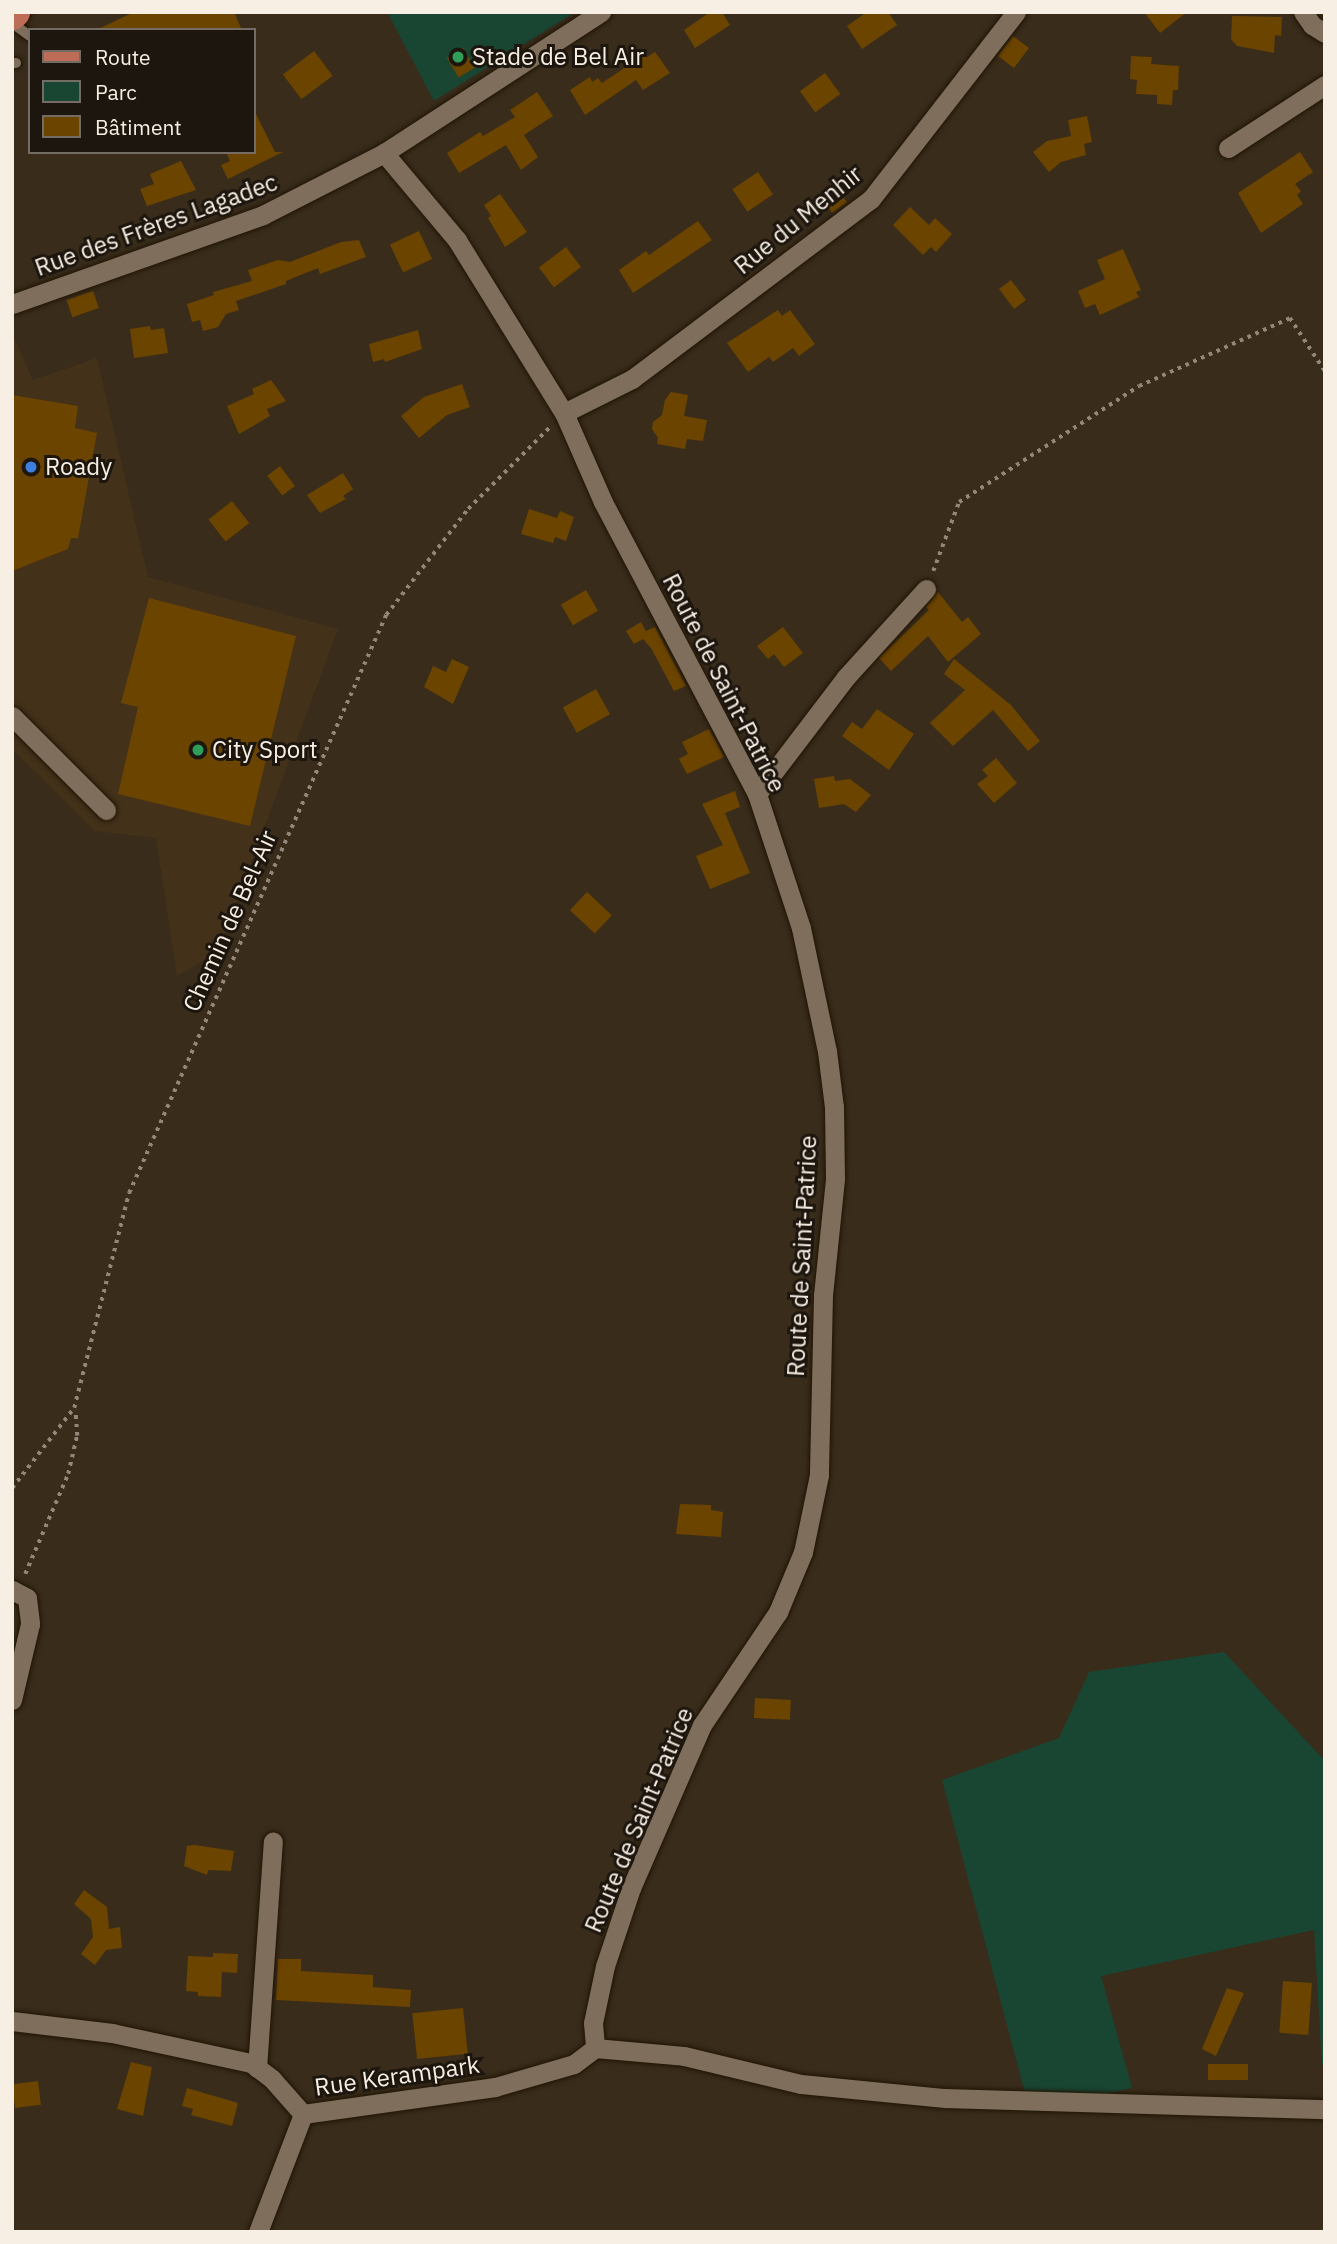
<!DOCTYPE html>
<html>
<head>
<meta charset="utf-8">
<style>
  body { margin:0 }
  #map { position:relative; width:1337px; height:2244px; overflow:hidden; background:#392c1b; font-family:"IBM Plex Sans",sans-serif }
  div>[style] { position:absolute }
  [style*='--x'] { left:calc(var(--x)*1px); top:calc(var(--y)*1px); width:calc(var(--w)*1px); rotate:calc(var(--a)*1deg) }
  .built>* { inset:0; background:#43311a }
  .green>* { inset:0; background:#184632 }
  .building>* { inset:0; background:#6b4400; transform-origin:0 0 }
  .path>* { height:3.5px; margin-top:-1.75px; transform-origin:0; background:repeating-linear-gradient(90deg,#928779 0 3.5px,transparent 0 8.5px) }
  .roads { filter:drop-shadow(0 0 2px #201404) drop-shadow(0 0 2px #201404) }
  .lane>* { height:10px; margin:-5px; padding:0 5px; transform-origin:5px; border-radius:5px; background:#7e6e5b }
  .street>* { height:19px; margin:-9.5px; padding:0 9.5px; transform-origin:9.5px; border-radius:9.5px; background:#7e6e5b }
  .primary>* { height:32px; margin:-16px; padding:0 16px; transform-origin:16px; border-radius:16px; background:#bd6c58 }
  .dots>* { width:19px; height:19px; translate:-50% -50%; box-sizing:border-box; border:4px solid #1c160e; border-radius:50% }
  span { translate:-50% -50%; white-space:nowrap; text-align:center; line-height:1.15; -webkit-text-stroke:6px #1c160e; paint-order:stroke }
  .poi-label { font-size:24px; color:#f7eee4 }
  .left { translate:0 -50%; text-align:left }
  .street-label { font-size:24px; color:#f7eee4 }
  .frame { position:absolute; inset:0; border:14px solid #f7eee4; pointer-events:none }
  .legend { position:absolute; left:28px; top:28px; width:228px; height:126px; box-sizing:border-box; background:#1c160e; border:2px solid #746c64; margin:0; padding:9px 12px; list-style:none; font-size:21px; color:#f7eee4 }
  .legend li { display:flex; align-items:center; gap:14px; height:35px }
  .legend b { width:35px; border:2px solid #746c64 }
</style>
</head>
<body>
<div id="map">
  <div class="built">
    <div style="clip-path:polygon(12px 333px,33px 380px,97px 358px,148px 577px,338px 629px,218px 952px,177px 976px,156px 838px,95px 831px,12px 749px)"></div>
  </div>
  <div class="green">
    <div style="clip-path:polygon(387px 12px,575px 12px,434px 101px)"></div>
    <div style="clip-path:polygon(1224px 1652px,1325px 1761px,1325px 2066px,1322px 2065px,1314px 1930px,1101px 1976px,1132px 2088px,1030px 2112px,942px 1780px,1059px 1738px,1089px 1672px)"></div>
  </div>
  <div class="building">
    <div style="clip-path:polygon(134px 12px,234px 12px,242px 30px,96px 30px)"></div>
    <div style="clip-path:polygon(710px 12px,722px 12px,730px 25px,695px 48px,684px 30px)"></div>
    <div style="clip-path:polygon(867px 12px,888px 12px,897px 25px,862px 49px,847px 26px)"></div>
    <div style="clip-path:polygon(1144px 12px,1187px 12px,1160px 33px)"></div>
    <div style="clip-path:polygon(1232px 16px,1282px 17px,1281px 36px,1275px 35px,1274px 53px,1237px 46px,1231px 39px)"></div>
    <div style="left:1013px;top:36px;width:20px;height:25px;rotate:37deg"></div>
    <div style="left:463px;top:48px;width:23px;height:19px;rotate:59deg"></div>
    <div style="left:314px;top:51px;width:31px;height:39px;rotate:53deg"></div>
    <div style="clip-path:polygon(655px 52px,670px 73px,643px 90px,636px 80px,585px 115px,570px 90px,590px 77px,592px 82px,598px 78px,602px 83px,645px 54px,647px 57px)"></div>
    <div style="clip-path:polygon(1131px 56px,1152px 57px,1151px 64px,1179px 66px,1178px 90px,1173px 90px,1172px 105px,1157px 104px,1157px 95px,1136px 94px,1137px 80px,1130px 79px)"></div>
    <div style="left:825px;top:73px;width:26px;height:31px;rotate:54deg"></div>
    <div style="clip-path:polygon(537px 92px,553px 116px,524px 135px,538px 157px,521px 170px,506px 145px,459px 173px,447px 153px,480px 132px,483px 136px,515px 117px,510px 110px)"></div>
    <div style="clip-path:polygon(254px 110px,275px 152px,283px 152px,228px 179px,221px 165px,230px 161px,226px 152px,254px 152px)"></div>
    <div style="clip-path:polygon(1087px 116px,1092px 142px,1084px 144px,1086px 155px,1061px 162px,1049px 172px,1033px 152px,1047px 141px,1071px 136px,1068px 120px)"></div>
    <div style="clip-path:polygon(1300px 152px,1313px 172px,1295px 184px,1301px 191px,1297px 195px,1303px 204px,1261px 233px,1238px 193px)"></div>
    <div style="clip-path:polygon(181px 161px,196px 190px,147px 206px,140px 189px,154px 184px,150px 174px)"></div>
    <div style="left:758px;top:172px;width:27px;height:31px;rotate:56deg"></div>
    <div style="clip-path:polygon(835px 187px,847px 202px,832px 213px,821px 196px)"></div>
    <div style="clip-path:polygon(500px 194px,527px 232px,505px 247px,488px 218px,491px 216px,484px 205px)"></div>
    <div style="clip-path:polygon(910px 207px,929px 225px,935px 218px,952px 234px,936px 252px,931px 247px,923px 255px,893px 225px)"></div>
    <div style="clip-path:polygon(698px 221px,712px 240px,633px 293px,619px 270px,646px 251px,649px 255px)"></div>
    <div style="left:419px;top:231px;width:31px;height:32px;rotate:65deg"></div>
    <div style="clip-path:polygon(359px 240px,366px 257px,320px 274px,318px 268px,286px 281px,286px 284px,236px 301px,239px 310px,226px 314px,218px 327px,203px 331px,200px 320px,192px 322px,187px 304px,214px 295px,213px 292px,252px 281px,248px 270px,278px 260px,290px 262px,341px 242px)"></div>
    <div style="left:566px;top:247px;width:25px;height:34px;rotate:53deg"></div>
    <div style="clip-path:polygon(1123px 249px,1141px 290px,1136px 292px,1139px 297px,1100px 315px,1095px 304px,1085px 308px,1078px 291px,1105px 279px,1097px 260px)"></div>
    <div style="left:1011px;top:280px;width:25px;height:15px;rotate:53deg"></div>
    <div style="left:93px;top:291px;width:18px;height:28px;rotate:71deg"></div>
    <div style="clip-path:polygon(778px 310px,782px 316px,790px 310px,815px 344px,799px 356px,793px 348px,773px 362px,769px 357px,748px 372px,727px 343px)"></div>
    <div style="clip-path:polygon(150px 326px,151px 330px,164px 328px,168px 353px,134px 358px,130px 329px)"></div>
    <div style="clip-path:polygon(418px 330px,422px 349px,385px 362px,384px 359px,373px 362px,369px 344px)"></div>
    <div style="clip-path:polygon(271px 380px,286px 401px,267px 409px,270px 416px,239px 434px,227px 406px,254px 394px,252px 389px)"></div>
    <div style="clip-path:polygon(462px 384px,470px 407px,447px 415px,419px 438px,401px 416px,424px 397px)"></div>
    <div style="clip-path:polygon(671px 392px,688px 395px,684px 416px,707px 420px,703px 441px,687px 439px,685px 449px,657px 444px,658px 438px,652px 429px,653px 422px,662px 415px,665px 400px)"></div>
    <div style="clip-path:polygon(12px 395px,78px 406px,75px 428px,97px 433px,78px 538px,71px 538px,68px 549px,12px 571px)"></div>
    <div style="left:280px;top:466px;width:25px;height:16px;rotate:53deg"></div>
    <div style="clip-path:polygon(343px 473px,353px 489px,343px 496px,346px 499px,320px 513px,307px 495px)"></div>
    <div style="left:232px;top:501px;width:28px;height:30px;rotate:52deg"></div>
    <div style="clip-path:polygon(529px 509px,557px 518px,560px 511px,574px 517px,566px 541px,555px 537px,553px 543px,521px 534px)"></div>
    <div style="left:586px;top:590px;width:24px;height:29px;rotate:60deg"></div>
    <div style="clip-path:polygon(938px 592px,962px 622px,968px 617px,981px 634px,948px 662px,928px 636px,891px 671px,879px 658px,929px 610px,926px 607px)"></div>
    <div style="clip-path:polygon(149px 598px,296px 636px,250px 826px,118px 794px,138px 707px,121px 703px)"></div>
    <div style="clip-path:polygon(641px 622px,646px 631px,655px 627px,686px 686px,674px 691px,651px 648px,643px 639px,634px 644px,626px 631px)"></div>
    <div style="clip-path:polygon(783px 627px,803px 653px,784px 667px,774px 654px,768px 659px,757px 646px)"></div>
    <div style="clip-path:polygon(452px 659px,469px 667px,453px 704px,424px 687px,433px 666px,446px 672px)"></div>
    <div style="clip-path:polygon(954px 659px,1011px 705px,1040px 741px,1028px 751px,993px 710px,953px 746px,930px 723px,965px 690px,944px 674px)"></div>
    <div style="left:596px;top:689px;width:29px;height:38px;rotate:61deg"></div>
    <div style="clip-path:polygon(877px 709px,914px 734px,889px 770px,842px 736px,852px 722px,862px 729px)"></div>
    <div style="clip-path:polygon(709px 729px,724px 757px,687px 774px,679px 759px,688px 754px,682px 742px)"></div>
    <div style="clip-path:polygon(996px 758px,1017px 783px,994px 803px,977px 784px,988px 776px,982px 770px)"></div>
    <div style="clip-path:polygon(834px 776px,835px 781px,850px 779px,871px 795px,856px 812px,844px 804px,819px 808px,814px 779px)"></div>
    <div style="clip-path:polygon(735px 791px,740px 807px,725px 813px,750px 873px,710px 889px,696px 856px,723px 845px,702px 804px)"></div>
    <div style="left:587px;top:892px;width:34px;height:25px;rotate:43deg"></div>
    <div style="clip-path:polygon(680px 1504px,711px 1505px,711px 1510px,723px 1512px,721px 1537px,676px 1534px)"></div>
    <div style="left:755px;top:1698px;width:36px;height:20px;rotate:3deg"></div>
    <div style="clip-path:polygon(195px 1845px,234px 1851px,231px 1871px,208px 1870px,207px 1875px,184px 1866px,187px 1846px)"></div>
    <div style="clip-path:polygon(84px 1890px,107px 1907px,109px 1929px,120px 1927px,122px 1948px,106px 1950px,95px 1965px,81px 1954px,93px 1937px,91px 1919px,74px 1904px)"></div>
    <div style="clip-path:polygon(213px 1953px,238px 1954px,237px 1973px,222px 1972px,221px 1997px,198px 1996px,198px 1992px,186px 1991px,188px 1956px,213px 1957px)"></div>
    <div style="clip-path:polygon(278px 1959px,301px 1959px,301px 1971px,373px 1975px,373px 1987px,411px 1990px,410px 2007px,276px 2000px)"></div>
    <div style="left:1283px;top:1981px;width:29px;height:52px;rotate:4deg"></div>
    <div style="clip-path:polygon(1227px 1988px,1244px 1993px,1216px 2056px,1202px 2049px)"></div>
    <div style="left:463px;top:2008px;width:46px;height:51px;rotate:84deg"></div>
    <div style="clip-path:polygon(131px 2062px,152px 2067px,143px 2116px,117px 2109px)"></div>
    <div style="left:1248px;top:2064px;width:16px;height:40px;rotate:90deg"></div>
    <div style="left:38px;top:2081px;width:24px;height:26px;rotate:83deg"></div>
    <div style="clip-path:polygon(187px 2088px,238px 2103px,232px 2126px,191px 2115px,193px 2109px,182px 2106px)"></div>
  </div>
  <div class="path">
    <div style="--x:933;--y:571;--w:74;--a:-69.4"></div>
    <div style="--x:959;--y:502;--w:214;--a:-32.8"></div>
    <div style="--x:1139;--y:386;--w:166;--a:-24.2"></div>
    <div style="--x:1290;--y:318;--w:64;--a:56.6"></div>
    <div style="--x:12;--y:1488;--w:101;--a:-52.2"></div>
    <div style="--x:74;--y:1408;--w:222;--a:-75.7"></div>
    <div style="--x:129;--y:1193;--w:633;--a:-66.03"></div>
    <div style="--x:386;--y:615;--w:134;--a:-52.3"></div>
    <div style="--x:468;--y:509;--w:116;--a:-45"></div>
    <div style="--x:25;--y:1574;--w:109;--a:-66.7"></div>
    <div style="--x:68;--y:1474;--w:39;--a:-77"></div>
    <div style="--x:77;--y:1436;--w:26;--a:-94"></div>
  </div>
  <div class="roads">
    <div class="lane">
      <div style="--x:12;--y:23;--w:22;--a:36"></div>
      <div style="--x:12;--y:63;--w:4;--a:0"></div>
    </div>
    <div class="street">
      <div style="--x:1303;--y:12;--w:16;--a:55"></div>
      <div style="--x:1312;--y:25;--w:15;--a:32"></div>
      <div style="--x:1228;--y:148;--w:116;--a:-33"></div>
      <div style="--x:384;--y:153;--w:114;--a:50"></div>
      <div style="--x:457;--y:240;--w:203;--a:58.3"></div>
      <div style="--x:564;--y:413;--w:97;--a:66.3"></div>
      <div style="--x:603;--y:502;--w:330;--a:62.2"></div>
      <div style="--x:757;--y:794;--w:141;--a:71.8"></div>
      <div style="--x:801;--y:928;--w:126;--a:78.1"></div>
      <div style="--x:827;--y:1051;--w:56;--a:82.9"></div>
      <div style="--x:834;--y:1107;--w:72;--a:89.2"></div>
      <div style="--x:835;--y:1179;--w:117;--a:95.9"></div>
      <div style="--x:823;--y:1295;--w:180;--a:91.3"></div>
      <div style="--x:819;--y:1475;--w:79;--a:101.7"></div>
      <div style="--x:803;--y:1552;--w:65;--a:112.6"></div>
      <div style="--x:778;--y:1612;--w:136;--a:123.9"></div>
      <div style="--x:702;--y:1725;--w:178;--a:113.5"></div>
      <div style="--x:631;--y:1888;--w:82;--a:108.4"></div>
      <div style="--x:605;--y:1966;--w:58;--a:101.9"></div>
      <div style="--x:593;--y:2023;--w:25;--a:85"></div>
      <div style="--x:12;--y:304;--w:266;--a:-19.5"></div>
      <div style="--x:263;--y:215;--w:136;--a:-27.1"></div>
      <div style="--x:384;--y:153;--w:259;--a:-33"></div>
      <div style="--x:564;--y:413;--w:76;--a:-26.6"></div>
      <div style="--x:632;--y:379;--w:299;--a:-37"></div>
      <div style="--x:871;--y:199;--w:237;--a:-52.2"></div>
      <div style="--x:12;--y:716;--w:133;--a:45"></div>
      <div style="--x:757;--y:794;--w:147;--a:-52.7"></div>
      <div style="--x:846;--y:677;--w:119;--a:-47.7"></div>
      <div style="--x:12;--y:1590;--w:17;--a:28"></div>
      <div style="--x:27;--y:1598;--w:26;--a:83"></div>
      <div style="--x:30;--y:1624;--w:78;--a:103.3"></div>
      <div style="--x:12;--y:2021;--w:101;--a:6.8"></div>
      <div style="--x:112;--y:2033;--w:142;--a:12.2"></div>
      <div style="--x:251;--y:2063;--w:26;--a:37"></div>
      <div style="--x:272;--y:2079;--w:47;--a:48.5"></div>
      <div style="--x:303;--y:2114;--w:194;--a:-8"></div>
      <div style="--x:495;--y:2087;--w:82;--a:-16.2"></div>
      <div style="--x:574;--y:2064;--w:26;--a:-37"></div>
      <div style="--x:595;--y:2048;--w:89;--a:5.1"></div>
      <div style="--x:684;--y:2056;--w:120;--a:13.5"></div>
      <div style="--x:801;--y:2084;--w:145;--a:5.6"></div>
      <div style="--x:945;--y:2098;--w:380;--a:1.7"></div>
      <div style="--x:257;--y:2068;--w:227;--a:-86"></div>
      <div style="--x:258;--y:2232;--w:126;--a:-69.1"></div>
    </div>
    <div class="primary">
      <div style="--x:12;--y:14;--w:3;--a:-45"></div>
    </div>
  </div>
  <div class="dots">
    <div style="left:458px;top:57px;background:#2e9e5b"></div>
    <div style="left:31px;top:467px;background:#3f7fe0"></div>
    <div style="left:198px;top:750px;background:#2e9e5b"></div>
  </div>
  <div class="poi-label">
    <span class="left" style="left:472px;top:57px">Stade de Bel Air</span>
    <span class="left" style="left:45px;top:467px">Roady</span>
    <span class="left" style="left:212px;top:750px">City Sport</span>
  </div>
  <div class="street-label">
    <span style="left:798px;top:220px;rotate:-39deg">Rue du Menhir</span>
    <span style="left:156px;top:225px;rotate:-20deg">Rue des Frères Lagadec</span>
    <span style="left:724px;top:683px;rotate:63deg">Route de Saint-Patrice</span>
    <span style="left:230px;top:921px;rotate:-66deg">Chemin de Bel-Air</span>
    <span style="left:802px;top:1256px;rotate:-87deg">Route de Saint-Patrice</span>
    <span style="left:639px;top:1820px;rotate:-67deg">Route de Saint-Patrice</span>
    <span style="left:397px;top:2076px;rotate:-8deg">Rue Kerampark</span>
  </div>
  <div class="frame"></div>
  <ul class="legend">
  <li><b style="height:9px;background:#bd6c58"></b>Route</li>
  <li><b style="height:19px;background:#184632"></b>Parc</li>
  <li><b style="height:19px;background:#6b4400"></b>Bâtiment</li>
  </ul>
</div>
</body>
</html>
